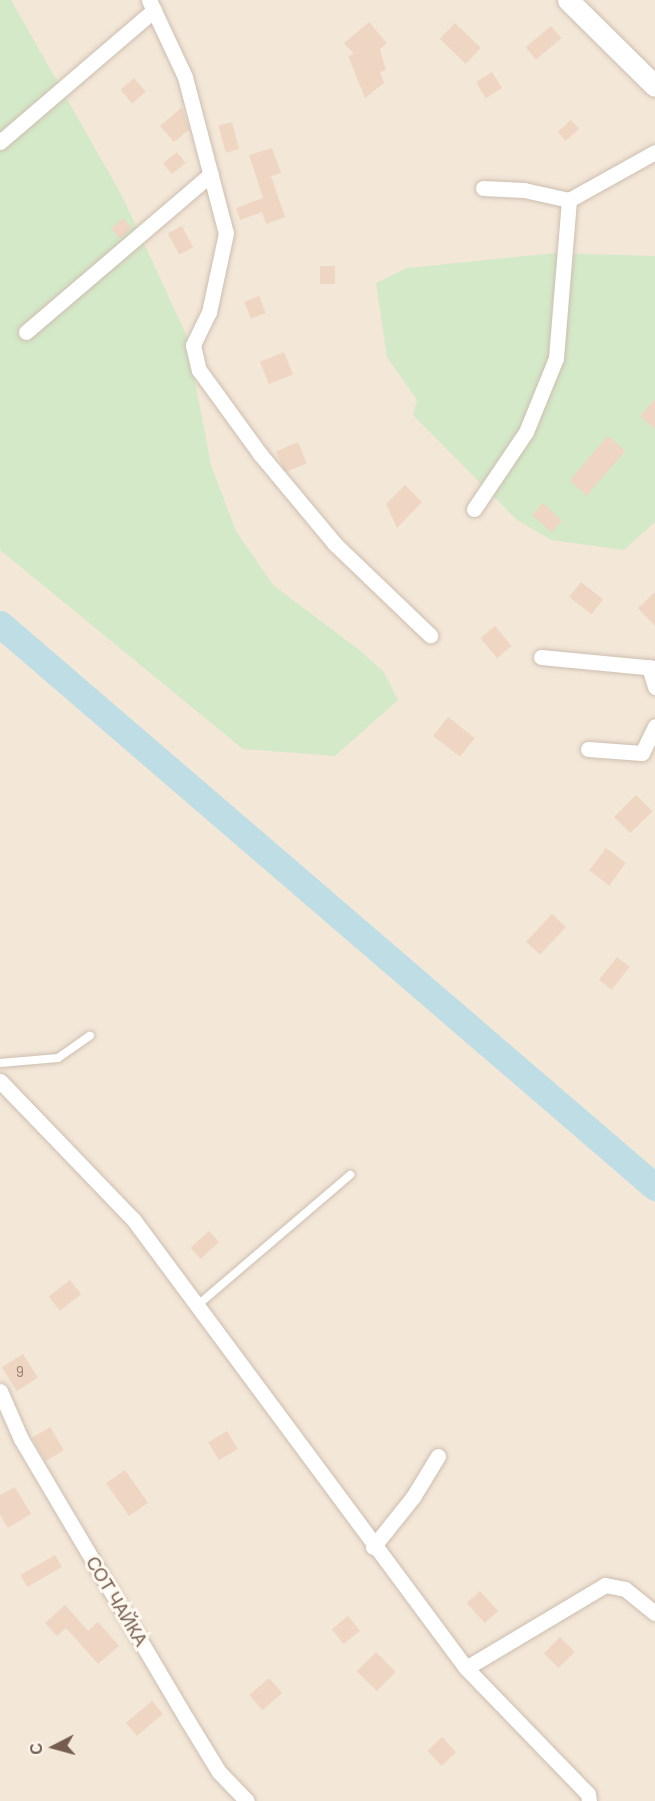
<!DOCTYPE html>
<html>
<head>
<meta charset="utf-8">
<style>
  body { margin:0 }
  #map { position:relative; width:655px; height:1801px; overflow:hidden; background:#fbf5e9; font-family:Barlow,sans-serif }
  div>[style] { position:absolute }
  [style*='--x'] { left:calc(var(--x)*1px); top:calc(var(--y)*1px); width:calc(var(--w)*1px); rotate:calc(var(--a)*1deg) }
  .residential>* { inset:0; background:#f3e7d8; transform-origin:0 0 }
  .green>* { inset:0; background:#d4e9c8 }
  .river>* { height:27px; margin:-13.5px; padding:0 13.5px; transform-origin:13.5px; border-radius:13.5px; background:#bfdde4 }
  .building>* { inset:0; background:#efd6c3; transform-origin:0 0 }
  .roads { filter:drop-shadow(0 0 2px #cdbeb0) drop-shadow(0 0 2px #cdbeb0) }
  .service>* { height:8px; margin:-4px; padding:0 4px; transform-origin:4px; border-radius:4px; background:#fff }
  .minor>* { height:15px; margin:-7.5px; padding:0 7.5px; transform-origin:7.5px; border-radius:7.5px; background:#fff }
  .secondary>* { height:21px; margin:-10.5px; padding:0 10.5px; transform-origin:10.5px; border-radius:10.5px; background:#fff }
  span { translate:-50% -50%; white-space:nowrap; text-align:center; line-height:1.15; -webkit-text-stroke:6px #fef9f0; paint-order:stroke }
  .number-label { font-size:15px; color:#947b6b }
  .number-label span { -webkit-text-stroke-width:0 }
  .street-label { font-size:18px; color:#755d4e }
  .north { position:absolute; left:24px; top:1717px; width:60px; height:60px; -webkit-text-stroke:4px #fef9f0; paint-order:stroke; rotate:264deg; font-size:16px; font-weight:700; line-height:24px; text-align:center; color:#755d4e }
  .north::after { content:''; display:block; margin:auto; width:21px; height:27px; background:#755d4e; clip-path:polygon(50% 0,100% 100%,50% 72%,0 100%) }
</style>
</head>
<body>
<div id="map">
  <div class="residential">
    <div style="left:0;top:0;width:655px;height:1801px"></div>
  </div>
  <div class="green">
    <div style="clip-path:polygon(0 0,11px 0,122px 196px,186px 334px,211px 465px,236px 531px,273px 585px,358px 649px,384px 672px,398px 700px,335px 756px,243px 749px,0 550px)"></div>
    <div style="clip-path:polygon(555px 253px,655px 256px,655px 522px,624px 550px,551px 540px,517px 520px,413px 415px,417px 400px,387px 357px,376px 283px,407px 268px)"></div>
  </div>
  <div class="river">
    <div style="--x:0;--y:624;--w:864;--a:40.68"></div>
  </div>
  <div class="building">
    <div style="clip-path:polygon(369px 22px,387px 43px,380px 49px,386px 70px,380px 72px,384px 83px,365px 98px,348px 56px,354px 54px,344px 43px)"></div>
    <div style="left:455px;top:23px;width:36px;height:22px;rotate:44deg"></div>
    <div style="left:551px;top:26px;width:16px;height:33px;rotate:50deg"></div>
    <div style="left:492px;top:72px;width:19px;height:19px;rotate:58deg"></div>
    <div style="left:134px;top:78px;width:18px;height:18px;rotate:49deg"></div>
    <div style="clip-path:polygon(182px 107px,189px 130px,174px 142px,160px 126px)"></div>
    <div style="left:571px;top:120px;width:12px;height:18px;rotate:48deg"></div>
    <div style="left:232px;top:122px;width:28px;height:14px;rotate:75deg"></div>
    <div style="clip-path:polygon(272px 148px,281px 173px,271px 176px,285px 217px,266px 224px,262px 212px,240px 220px,236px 208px,263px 198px,249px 155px)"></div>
    <div style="left:177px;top:152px;width:14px;height:18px;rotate:51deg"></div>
    <div style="left:123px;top:218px;width:13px;height:16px;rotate:48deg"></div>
    <div style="left:182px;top:226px;width:24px;height:16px;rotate:62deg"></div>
    <div style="left:320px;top:266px;width:15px;height:18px"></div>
    <div style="left:259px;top:296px;width:18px;height:16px;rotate:68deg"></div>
    <div style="left:284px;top:352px;width:24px;height:26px;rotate:68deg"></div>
    <div style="clip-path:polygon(655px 399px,655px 429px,640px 416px)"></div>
    <div style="left:608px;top:436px;width:23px;height:59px;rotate:41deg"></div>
    <div style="left:298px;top:442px;width:23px;height:24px;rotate:67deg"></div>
    <div style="clip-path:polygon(405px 485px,422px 502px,397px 528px,386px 504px)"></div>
    <div style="left:543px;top:503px;width:26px;height:16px;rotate:43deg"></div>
    <div style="left:581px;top:582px;width:28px;height:19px;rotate:38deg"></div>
    <div style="clip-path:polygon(655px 592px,655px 626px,638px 608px)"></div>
    <div style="left:495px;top:626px;width:26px;height:19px;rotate:50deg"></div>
    <div style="left:448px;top:717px;width:34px;height:24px;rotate:38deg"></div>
    <div style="left:636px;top:795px;width:23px;height:31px;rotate:45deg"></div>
    <div style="left:606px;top:848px;width:25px;height:28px;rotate:37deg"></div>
    <div style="left:552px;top:914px;width:19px;height:38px;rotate:43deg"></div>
    <div style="left:617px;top:957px;width:16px;height:29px;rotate:38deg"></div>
    <div style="left:209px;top:1231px;width:15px;height:25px;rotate:48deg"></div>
    <div style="left:70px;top:1280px;width:18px;height:27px;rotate:52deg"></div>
    <div style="left:23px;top:1354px;width:28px;height:25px;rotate:58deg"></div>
    <div style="left:50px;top:1427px;width:27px;height:21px;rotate:59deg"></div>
    <div style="left:227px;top:1431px;width:21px;height:22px;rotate:59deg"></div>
    <div style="left:125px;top:1470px;width:40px;height:23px;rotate:55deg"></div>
    <div style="clip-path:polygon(15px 1487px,31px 1514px,8px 1528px,0 1515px,0 1495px)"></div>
    <div style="left:55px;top:1555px;width:14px;height:40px;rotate:60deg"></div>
    <div style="left:480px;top:1591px;width:27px;height:18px;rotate:48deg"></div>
    <div style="clip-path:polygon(65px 1605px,88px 1631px,98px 1622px,119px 1646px,98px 1664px,66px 1628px,57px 1636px,45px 1623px)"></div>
    <div style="left:348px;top:1616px;width:19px;height:21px;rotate:51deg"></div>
    <div style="left:560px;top:1637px;width:21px;height:23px;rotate:45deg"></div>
    <div style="left:376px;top:1652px;width:28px;height:27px;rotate:45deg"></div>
    <div style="left:269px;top:1678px;width:20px;height:26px;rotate:49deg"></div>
    <div style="left:152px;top:1701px;width:17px;height:34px;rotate:50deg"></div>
    <div style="left:442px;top:1737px;width:21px;height:20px;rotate:47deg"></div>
  </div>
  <div class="roads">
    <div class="service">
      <div style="--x:0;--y:1063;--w:58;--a:-4.9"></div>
      <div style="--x:58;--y:1058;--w:39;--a:-35"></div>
      <div style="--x:199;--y:1304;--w:199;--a:-40.5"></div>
    </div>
    <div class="minor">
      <div style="--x:149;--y:0;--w:85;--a:64.9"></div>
      <div style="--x:185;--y:77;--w:161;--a:75.3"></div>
      <div style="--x:226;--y:233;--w:81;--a:102.1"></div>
      <div style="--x:209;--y:312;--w:37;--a:116"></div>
      <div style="--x:193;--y:345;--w:26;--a:77"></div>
      <div style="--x:199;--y:370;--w:104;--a:54"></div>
      <div style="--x:260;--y:454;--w:117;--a:50.2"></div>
      <div style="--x:335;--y:544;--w:132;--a:43.8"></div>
      <div style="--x:0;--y:142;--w:203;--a:-40.6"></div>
      <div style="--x:483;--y:188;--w:41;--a:2.8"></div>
      <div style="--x:524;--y:190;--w:46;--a:12.5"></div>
      <div style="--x:26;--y:332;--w:243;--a:-40.5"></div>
      <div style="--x:474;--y:509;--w:93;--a:-56"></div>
      <div style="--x:526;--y:432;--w:80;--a:-67.9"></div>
      <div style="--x:556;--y:358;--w:159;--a:-85.3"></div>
      <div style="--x:569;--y:200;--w:98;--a:-29.2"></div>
      <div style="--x:541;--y:657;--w:115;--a:5.5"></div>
      <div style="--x:649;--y:667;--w:21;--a:73"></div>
      <div style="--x:588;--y:749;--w:54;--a:4.2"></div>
      <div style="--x:642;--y:753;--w:30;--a:-64"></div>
      <div style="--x:0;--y:1081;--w:192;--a:46.1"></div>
      <div style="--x:133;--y:1219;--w:559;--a:53.44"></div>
      <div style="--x:466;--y:1668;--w:175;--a:45.9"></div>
      <div style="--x:588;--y:1794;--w:7;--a:82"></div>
      <div style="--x:0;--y:1391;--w:52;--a:66.4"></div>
      <div style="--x:21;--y:1439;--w:324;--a:59.4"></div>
      <div style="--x:186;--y:1718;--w:63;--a:58.6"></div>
      <div style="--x:219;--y:1772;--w:40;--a:46"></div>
      <div style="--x:373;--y:1547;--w:64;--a:-51.3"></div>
      <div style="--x:413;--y:1497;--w:48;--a:-58.6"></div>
      <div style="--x:466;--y:1668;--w:162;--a:-30.8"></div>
      <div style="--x:605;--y:1585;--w:20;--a:11"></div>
      <div style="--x:625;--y:1589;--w:38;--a:39"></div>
    </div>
    <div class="secondary">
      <div style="--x:568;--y:0;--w:122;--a:44.7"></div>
    </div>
  </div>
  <div class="number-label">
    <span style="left:20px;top:1372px">9</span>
  </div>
  <div class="street-label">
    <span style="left:117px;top:1601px;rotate:59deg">СОТ ЧАЙКА</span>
  </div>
  <div class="north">С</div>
</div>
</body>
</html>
